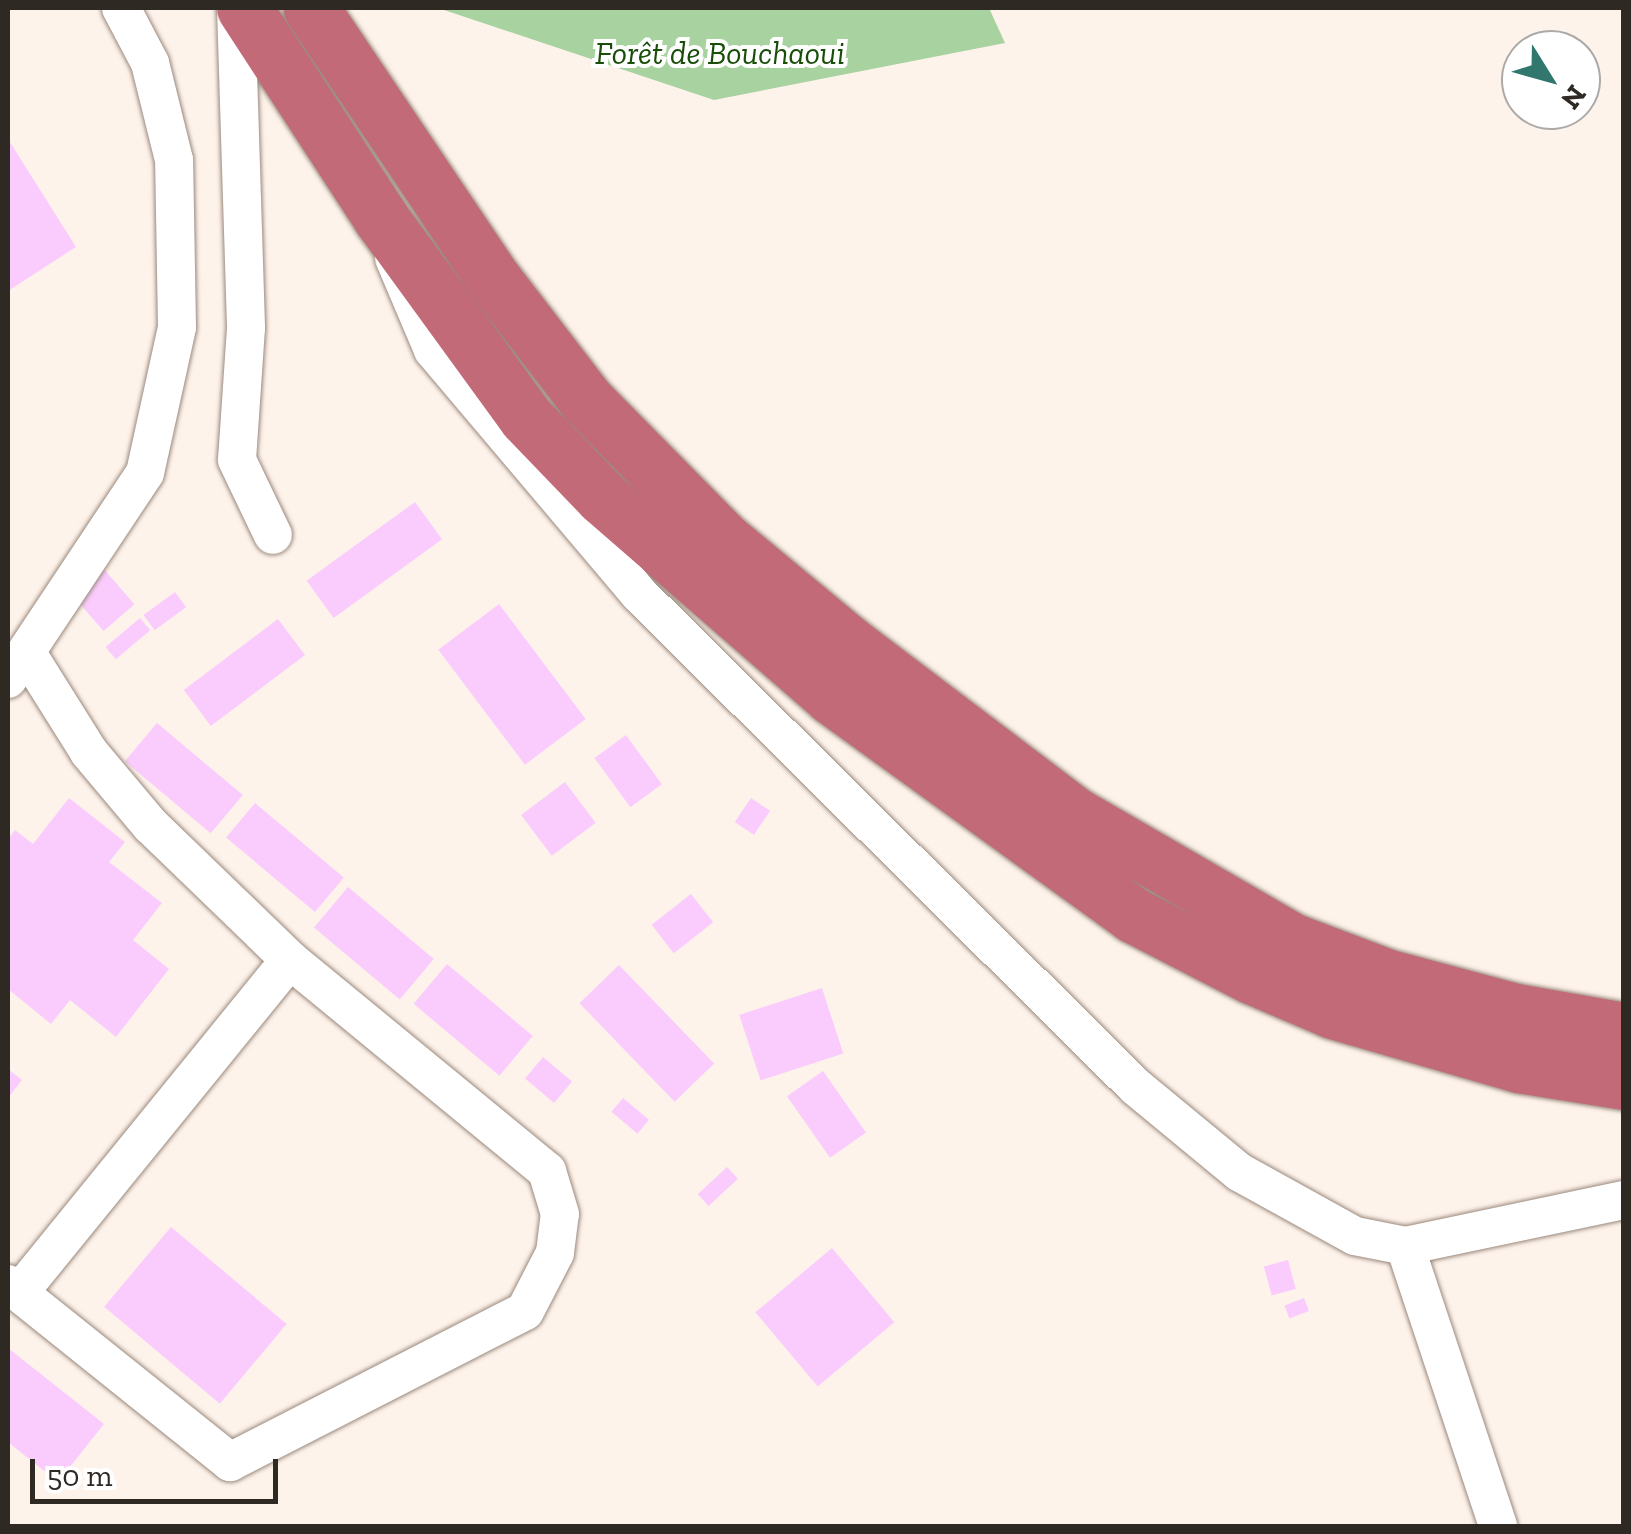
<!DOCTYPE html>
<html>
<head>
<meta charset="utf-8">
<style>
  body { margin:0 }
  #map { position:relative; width:1631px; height:1534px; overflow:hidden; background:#fef3eb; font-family:"Zilla Slab",serif }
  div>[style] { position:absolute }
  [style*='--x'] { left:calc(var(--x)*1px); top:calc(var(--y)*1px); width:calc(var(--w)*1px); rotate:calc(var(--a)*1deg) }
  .forest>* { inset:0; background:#a8d29f }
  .building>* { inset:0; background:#faccfd; transform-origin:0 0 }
  .roads { filter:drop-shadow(0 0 2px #9a897d) drop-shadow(0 0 2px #9a897d) }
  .minor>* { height:38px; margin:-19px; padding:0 19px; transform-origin:19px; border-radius:19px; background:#fff }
  .highway>* { height:55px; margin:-27.5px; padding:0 27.5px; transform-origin:27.5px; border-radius:27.5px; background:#c26a78 }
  span { translate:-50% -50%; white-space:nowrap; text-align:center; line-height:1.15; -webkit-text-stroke:8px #fff; paint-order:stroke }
  .park-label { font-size:32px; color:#184e08; font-style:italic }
  .frame { position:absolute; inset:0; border:10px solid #2f2924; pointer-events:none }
  .north { position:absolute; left:1501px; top:30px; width:100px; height:100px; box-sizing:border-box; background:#fff; border:2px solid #aca9a7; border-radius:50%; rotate:127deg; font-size:28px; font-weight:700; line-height:40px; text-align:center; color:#2f2924 }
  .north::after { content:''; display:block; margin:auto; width:35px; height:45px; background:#31776d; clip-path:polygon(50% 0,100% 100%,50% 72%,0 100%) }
  .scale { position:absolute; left:30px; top:1459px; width:248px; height:45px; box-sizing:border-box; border:5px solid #2f2924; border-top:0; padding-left:12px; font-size:30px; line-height:35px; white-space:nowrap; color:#2f2924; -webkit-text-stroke:8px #fff; paint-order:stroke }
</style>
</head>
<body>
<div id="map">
  <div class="forest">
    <div style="clip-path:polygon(438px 8px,989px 8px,1005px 43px,714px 100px)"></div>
  </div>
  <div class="building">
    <div style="clip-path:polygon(8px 139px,76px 247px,8px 291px)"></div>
    <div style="left:415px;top:502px;width:46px;height:134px;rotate:54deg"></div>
    <div style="left:103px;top:568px;width:48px;height:41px;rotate:49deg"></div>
    <div style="left:175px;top:592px;width:19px;height:39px;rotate:54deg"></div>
    <div style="left:499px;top:604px;width:144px;height:76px;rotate:53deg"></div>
    <div style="left:140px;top:618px;width:16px;height:45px;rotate:50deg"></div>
    <div style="left:278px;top:619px;width:45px;height:118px;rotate:53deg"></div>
    <div style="left:157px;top:723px;width:112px;height:50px;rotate:40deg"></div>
    <div style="left:626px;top:735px;width:61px;height:39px;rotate:54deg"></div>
    <div style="left:565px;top:782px;width:51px;height:55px;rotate:53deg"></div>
    <div style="clip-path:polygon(69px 798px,125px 842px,109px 862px,162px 903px,133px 940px,169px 969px,116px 1037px,70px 1000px,51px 1024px,8px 989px,8px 839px,15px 830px,33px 844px)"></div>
    <div style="left:751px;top:798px;width:23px;height:29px;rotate:34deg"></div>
    <div style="left:255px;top:803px;width:116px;height:45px;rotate:40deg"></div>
    <div style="left:348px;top:887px;width:112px;height:53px;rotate:40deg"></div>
    <div style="left:691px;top:894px;width:36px;height:50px;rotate:52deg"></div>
    <div style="left:447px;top:964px;width:112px;height:52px;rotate:40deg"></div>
    <div style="left:619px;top:965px;width:137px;height:55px;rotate:46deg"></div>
    <div style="left:822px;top:988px;width:69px;height:87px;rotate:72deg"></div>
    <div style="left:543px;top:1057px;width:38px;height:28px;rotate:40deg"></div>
    <div style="clip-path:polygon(8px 1069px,22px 1080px,8px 1098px)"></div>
    <div style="left:823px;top:1071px;width:75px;height:44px;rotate:55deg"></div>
    <div style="left:623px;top:1098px;width:34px;height:18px;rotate:40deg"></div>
    <div style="left:727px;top:1167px;width:16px;height:40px;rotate:47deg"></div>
    <div style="left:171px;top:1227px;width:151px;height:104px;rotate:40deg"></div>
    <div style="left:832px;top:1248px;width:97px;height:100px;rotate:50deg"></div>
    <div style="left:1288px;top:1260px;width:30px;height:25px;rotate:75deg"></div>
    <div style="left:1304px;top:1298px;width:14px;height:21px;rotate:69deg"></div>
    <div style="clip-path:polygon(8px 1348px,104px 1424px,58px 1482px,8px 1442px)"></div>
  </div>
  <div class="roads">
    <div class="minor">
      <div style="--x:236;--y:8;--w:320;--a:88.2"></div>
      <div style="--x:246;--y:328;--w:132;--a:93.9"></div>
      <div style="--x:237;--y:460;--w:83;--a:64.4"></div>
      <div style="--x:394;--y:258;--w:100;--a:67"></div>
      <div style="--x:433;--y:350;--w:319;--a:49.8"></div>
      <div style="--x:639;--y:594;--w:700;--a:44.77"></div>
      <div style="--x:1136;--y:1087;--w:134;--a:39.5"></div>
      <div style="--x:1239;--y:1172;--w:132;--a:28.9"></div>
      <div style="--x:1355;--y:1236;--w:51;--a:11.3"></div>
      <div style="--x:1405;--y:1246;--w:224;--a:-11.9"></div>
      <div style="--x:8;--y:679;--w:247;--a:-56.4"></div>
      <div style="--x:145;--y:473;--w:149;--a:-77.6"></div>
      <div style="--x:177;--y:327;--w:167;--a:-91"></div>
      <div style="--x:174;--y:160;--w:100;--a:-103.9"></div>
      <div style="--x:150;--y:63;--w:62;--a:-117.8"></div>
      <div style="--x:1405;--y:1246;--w:295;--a:71.6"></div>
      <div style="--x:8;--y:1284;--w:285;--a:38.7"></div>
      <div style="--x:230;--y:1462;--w:331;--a:-27.1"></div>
      <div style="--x:525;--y:1311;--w:65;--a:-62.7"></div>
      <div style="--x:555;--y:1253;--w:39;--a:-83"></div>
      <div style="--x:560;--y:1214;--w:45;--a:-106.8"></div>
      <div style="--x:547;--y:1171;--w:333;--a:-140.6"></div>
      <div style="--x:290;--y:960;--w:193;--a:-136"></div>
      <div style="--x:151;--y:826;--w:97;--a:-130"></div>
      <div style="--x:89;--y:752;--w:117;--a:-122.1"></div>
      <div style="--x:19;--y:1293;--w:429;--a:-50.9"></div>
    </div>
    <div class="highway">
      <div style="--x:244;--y:8;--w:249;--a:56.9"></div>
      <div style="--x:380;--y:217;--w:248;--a:54"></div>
      <div style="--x:526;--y:418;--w:110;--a:46.1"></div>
      <div style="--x:602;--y:497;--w:305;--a:41"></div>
      <div style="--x:832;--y:697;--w:372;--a:35.9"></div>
      <div style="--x:1133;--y:915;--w:133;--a:27.3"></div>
      <div style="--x:1251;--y:976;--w:89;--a:23.1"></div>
      <div style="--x:1333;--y:1011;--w:194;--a:16.2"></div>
      <div style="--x:1519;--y:1065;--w:106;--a:9.2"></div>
      <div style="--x:311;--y:8;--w:328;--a:56.1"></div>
      <div style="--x:494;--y:280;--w:151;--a:52.5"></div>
      <div style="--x:586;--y:400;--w:195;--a:45.4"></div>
      <div style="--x:723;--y:539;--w:161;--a:39.7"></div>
      <div style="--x:847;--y:642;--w:283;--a:37.2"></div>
      <div style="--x:1072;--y:813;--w:255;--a:30.1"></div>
      <div style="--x:1293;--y:941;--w:98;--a:20.8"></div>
      <div style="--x:1385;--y:976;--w:136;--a:15"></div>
      <div style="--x:1516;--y:1011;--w:110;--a:10"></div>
    </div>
  </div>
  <div class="park-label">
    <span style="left:720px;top:53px">Forêt de Bouchaoui</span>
  </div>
  <div class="frame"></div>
  <div class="north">N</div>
  <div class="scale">50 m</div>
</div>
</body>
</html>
